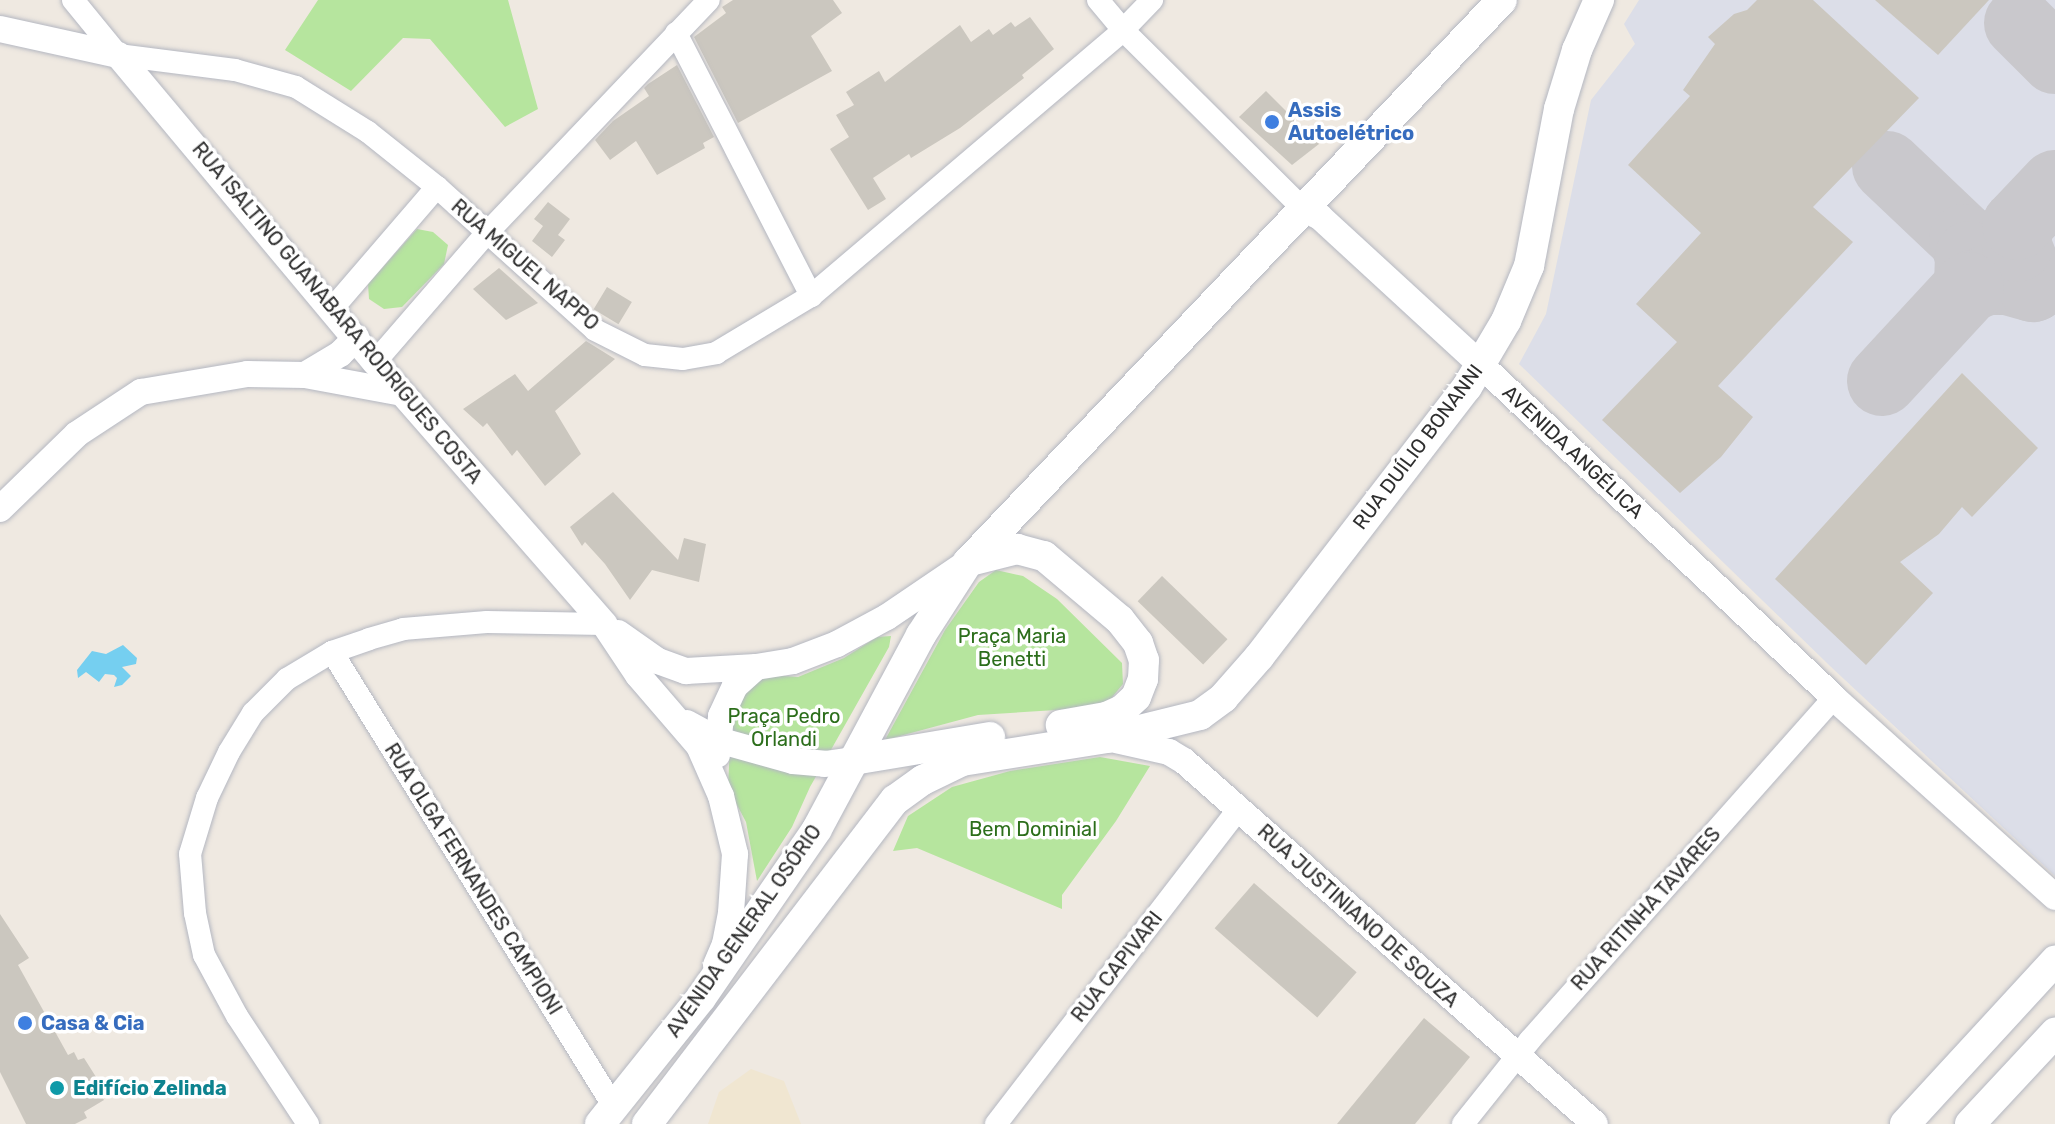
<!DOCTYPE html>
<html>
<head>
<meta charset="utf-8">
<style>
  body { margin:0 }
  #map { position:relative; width:2055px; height:1124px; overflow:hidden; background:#efe9e1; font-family:Rubik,sans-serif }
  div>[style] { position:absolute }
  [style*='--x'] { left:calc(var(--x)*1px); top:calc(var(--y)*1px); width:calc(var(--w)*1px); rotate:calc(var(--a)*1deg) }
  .education>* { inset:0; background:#f0e6d1 }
  .airport>* { inset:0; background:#dcdee8 }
  .green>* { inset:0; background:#b6e59e }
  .water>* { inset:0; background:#75cff0 }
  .taxiway>* { height:70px; margin:-35px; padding:0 35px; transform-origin:35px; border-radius:35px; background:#c9c8cc }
  .building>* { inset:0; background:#cbc7bf; transform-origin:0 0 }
  .roads { filter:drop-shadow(0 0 2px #b4b7c1) drop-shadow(0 0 2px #b4b7c1) }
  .minor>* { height:22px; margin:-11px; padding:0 11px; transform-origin:11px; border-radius:11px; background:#fff }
  .tertiary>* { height:26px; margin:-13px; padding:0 13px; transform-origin:13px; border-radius:13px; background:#fff }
  .secondary>* { height:30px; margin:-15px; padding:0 15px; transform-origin:15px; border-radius:15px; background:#fff }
  .dots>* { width:22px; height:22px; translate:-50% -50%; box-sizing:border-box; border:4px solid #fff; border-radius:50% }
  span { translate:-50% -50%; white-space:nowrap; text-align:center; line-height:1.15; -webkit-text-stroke:7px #fff; paint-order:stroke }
  .shop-label { font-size:20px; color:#366cbe; font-weight:700 }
  .left { translate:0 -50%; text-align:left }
  .street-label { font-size:20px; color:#2e2e2e }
  .park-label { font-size:20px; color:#2c6e1b }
  .culture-label { font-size:20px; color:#0d838f; font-weight:700 }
</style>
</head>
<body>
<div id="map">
  <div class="education">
    <div style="clip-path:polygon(751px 1069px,784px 1081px,801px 1124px,708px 1124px,719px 1092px)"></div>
  </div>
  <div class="airport">
    <div style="clip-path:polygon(1639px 0,2055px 0,2055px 876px,1830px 666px,1519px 364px,1546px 314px,1591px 100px,1635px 44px,1624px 24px)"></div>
  </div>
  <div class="green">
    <div style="clip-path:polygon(318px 0,508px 0,538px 109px,505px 127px,430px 39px,403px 38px,351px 91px,285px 50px)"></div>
    <div style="clip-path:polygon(417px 229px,433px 232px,448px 245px,444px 264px,402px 307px,384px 309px,369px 299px,368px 284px)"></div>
    <div style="clip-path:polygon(996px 570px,1023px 576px,1057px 599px,1122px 663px,1123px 684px,1104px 707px,978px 715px,885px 740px,945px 630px,979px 582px)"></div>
    <div style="clip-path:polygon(891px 636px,889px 647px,810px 787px,792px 827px,757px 881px,746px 822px,728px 788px,731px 721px,741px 689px,771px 675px,798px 677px,844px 658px,877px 637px)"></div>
    <div style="clip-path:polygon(1100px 757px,1150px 766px,1116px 821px,1062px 895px,1062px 909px,917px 848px,893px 851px,908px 816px,952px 787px,1010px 771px)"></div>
  </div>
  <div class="water">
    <div style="clip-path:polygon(123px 645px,137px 658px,136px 664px,122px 667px,131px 676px,122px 685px,114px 687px,117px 678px,114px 675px,105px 674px,99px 682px,86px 672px,78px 678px,77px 670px,92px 651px,106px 654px)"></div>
  </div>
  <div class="taxiway">
    <div style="--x:2019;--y:23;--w:51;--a:45"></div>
    <div style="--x:1887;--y:166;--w:106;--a:43.5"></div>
    <div style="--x:1964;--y:239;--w:18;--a:71"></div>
    <div style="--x:1970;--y:256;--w:31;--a:92"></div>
    <div style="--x:1969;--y:287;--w:19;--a:-21"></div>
    <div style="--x:1987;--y:280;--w:21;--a:0"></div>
    <div style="--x:2008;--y:280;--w:26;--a:16"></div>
    <div style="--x:2033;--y:287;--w:43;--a:-111.8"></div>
    <div style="--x:2017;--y:247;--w:22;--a:-90"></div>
    <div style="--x:2017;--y:225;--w:55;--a:-46.5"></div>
    <div style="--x:1882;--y:381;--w:128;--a:-47.2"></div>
  </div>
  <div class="building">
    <div style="clip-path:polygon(733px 0,833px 0,842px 13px,811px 36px,832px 71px,738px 123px,694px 37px,726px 13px,722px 7px)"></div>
    <div style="clip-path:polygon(1757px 0,1813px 0,1919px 98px,1813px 207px,1853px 242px,1718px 386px,1753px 417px,1721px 457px,1680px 493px,1602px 420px,1677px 342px,1636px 304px,1701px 233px,1628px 165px,1690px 96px,1683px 90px,1715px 44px,1708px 37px,1734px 14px,1747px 10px)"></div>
    <div style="clip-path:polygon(1875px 0,1989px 0,1938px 55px)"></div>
    <div style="clip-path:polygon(1030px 17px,1054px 49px,1022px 75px,1024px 78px,960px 128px,911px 158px,909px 154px,873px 178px,886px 199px,868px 210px,830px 149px,849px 137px,836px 115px,854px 105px,846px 92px,879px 71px,885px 82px,960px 25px,971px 42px,989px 29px,993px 35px,1011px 22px,1015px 27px)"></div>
    <div style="clip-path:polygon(677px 65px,714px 137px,703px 143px,705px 148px,657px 175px,636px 141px,610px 160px,595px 140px,613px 121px,649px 96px,644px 88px,648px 84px)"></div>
    <div style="clip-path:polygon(1266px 91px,1319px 144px,1292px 165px,1239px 117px)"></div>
    <div style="clip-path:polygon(548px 202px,570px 219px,558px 235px,565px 240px,552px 257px,532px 241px,543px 226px,534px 219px)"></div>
    <div style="clip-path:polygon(499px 268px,538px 303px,506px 320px,473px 289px)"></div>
    <div style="left:607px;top:287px;width:29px;height:26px;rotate:31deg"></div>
    <div style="clip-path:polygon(586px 341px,615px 359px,555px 411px,581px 454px,545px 486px,517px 450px,512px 456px,487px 423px,483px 427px,463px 409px,515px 374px,528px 391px)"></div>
    <div style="clip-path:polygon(1962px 373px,2038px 448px,1972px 517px,1962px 507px,1939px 534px,1900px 562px,1933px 593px,1866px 665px,1775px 579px)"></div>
    <div style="clip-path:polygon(613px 492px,678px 560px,684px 538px,706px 544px,699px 582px,652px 570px,630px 600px,605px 564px,585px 542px,582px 546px,570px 527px)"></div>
    <div style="left:1162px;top:576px;width:91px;height:35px;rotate:44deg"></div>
    <div style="left:1254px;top:883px;width:136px;height:60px;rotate:41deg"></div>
    <div style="clip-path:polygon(0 914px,29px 958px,18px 965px,68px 1055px,74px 1052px,78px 1060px,84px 1058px,103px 1088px,97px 1089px,104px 1100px,84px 1112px,87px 1118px,75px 1124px,26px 1124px,0 1072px)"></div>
    <div style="clip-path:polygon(1424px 1018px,1470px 1057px,1415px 1124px,1337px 1124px)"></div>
  </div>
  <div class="roads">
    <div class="minor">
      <div style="--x:73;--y:0;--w:71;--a:50.7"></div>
      <div style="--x:118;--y:55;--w:118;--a:7.3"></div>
      <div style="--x:235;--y:70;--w:63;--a:15.6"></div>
      <div style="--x:296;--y:87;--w:85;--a:32"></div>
      <div style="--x:368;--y:132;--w:88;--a:38.6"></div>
      <div style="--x:437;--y:187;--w:213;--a:42.1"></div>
      <div style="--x:595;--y:330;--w:56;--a:26.6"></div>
      <div style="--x:645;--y:355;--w:38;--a:6"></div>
      <div style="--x:683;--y:359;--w:34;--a:-10"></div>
      <div style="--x:716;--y:353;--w:111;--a:-31"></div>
      <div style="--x:811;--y:296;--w:410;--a:-40.4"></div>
      <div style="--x:1123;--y:30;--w:42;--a:-46"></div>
      <div style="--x:1098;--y:0;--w:39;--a:50"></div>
      <div style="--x:1123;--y:30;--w:254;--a:44.8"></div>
      <div style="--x:676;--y:33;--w:296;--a:62.8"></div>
      <div style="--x:332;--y:309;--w:161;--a:-49.3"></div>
      <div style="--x:375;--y:362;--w:169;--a:-49.1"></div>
      <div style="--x:486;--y:234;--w:323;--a:-46.4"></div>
      <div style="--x:332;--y:652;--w:535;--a:58.21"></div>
      <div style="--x:308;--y:1124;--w:129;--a:-123.3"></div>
      <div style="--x:237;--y:1016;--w:69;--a:-118.4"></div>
      <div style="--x:204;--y:955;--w:43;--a:-102.1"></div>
      <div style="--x:195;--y:913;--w:59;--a:-94.8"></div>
      <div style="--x:190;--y:854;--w:59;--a:-73.1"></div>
      <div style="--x:207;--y:798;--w:51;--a:-64.4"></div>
      <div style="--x:229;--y:752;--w:46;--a:-58.4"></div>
      <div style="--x:253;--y:713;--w:48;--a:-45"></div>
      <div style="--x:287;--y:679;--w:52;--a:-31"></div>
      <div style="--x:332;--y:652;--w:39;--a:-19"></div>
      <div style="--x:369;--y:639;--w:35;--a:-16"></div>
      <div style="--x:403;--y:629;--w:84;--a:-4.8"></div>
      <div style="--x:487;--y:622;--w:117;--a:1"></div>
      <div style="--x:996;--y:1124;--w:396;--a:-52.4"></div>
      <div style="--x:1463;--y:1124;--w:107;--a:-51.4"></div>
      <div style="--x:1530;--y:1040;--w:458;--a:-48.4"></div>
    </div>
    <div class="tertiary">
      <div style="--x:0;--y:29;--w:121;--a:12.4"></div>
      <div style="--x:118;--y:55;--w:400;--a:50.1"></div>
      <div style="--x:375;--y:362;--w:348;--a:48.8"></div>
      <div style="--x:604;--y:624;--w:61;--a:56.3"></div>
      <div style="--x:638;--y:675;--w:94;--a:49.3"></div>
      <div style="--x:699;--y:746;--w:55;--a:66.3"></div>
      <div style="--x:721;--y:796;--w:60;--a:76.4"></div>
      <div style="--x:735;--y:854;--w:59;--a:93.9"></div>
      <div style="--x:731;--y:913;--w:32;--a:101"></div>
      <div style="--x:725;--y:944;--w:23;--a:113"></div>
      <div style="--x:1303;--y:209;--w:19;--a:25"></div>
      <div style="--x:1320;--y:217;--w:217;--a:42.6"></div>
      <div style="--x:1480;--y:364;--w:487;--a:43.3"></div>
      <div style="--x:1834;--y:698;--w:297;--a:42"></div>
      <div style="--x:305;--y:375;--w:41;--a:-31"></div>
      <div style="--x:340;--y:354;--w:23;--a:-45"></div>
      <div style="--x:0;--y:509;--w:107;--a:-44.2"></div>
      <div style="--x:77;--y:434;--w:77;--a:-33.3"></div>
      <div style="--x:141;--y:392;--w:108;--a:-9.6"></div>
      <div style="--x:247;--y:374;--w:58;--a:1"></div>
      <div style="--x:305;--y:375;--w:99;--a:10.5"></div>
      <div style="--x:618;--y:633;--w:49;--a:35"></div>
      <div style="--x:658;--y:661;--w:30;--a:20"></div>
      <div style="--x:686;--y:671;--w:70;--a:-3.3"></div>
      <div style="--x:756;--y:667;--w:37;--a:-9"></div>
      <div style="--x:793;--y:661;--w:47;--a:-21.1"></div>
      <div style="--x:837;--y:644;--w:57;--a:-28.4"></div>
      <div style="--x:887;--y:617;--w:94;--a:-34.2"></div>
      <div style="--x:687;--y:723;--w:35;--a:29"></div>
      <div style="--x:718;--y:740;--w:78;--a:15.6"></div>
      <div style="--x:793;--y:761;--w:32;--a:5"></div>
      <div style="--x:825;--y:764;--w:28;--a:-8"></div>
      <div style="--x:1107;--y:738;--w:64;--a:12.7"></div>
      <div style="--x:1169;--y:752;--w:17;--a:31"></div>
      <div style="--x:1184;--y:761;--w:548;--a:41.45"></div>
      <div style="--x:717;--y:755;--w:39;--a:-84"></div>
      <div style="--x:721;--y:716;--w:33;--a:-65"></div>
      <div style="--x:735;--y:686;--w:28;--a:-42"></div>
    </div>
    <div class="secondary">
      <div style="--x:970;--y:561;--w:49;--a:-14.3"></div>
      <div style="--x:1017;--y:549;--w:28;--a:15"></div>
      <div style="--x:1044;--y:556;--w:99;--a:40.1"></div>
      <div style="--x:1120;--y:620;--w:29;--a:52"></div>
      <div style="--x:1138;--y:643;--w:18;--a:71"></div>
      <div style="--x:1144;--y:660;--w:19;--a:93"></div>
      <div style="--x:1143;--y:679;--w:19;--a:111"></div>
      <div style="--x:1136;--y:697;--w:19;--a:137"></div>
      <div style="--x:1122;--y:710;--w:17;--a:156"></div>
      <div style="--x:1106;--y:717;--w:46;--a:169.9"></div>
      <div style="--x:853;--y:760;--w:139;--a:-9.5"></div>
      <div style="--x:600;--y:1124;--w:161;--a:-51.3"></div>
      <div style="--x:701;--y:998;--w:205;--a:-55.5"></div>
      <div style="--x:817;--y:829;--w:220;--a:-61.8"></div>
      <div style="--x:921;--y:635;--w:87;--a:-57.2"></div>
      <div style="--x:968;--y:562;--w:775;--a:-46.46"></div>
      <div style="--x:647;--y:1124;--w:408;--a:-52.6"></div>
      <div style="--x:895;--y:800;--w:34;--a:-36"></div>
      <div style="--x:923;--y:780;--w:43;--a:-26"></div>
      <div style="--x:962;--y:761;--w:147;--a:-9"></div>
      <div style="--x:1107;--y:738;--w:96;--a:-13.9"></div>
      <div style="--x:1200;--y:715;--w:29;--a:-36"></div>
      <div style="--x:1223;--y:698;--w:55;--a:-48.7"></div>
      <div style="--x:1259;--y:657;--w:341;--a:-52.4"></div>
      <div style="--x:1467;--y:387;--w:77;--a:-59.4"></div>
      <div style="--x:1506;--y:321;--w:60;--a:-67.3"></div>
      <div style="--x:1529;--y:266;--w:160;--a:-79.2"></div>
      <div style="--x:1559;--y:109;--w:62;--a:-73"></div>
      <div style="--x:1577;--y:50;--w:55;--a:-66.3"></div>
      <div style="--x:1905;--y:1124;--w:222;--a:-47.4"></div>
      <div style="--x:1970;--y:1124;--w:125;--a:-47"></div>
    </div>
  </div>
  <div class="dots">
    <div style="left:1272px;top:122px;background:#3f7fe0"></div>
    <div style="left:25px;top:1023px;background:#3f7fe0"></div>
    <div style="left:57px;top:1088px;background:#0f9aa8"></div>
  </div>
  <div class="shop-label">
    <span class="left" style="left:1288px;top:122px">Assis<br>Autoelétrico</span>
    <span class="left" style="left:41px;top:1023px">Casa &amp; Cia</span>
  </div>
  <div class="street-label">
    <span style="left:525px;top:265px;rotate:41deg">RUA MIGUEL NAPPO</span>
    <span style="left:337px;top:313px;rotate:50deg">RUA ISALTINO GUANABARA RODRIGUES COSTA</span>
    <span style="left:1418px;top:447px;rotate:-53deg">RUA DUÍLIO BONANNI</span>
    <span style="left:1573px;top:452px;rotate:43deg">AVENIDA ANGÉLICA</span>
    <span style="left:473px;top:879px;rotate:58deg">RUA OLGA FERNANDES CAMPIONI</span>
    <span style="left:1646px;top:909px;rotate:-48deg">RUA RITINHA TAVARES</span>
    <span style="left:1358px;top:916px;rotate:42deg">RUA JUSTINIANO DE SOUZA</span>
    <span style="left:744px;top:931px;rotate:-55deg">AVENIDA GENERAL OSÓRIO</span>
    <span style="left:1117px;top:967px;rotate:-52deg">RUA CAPIVARI</span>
  </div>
  <div class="park-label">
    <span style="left:1012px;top:648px">Praça Maria<br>Benetti</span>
    <span style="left:784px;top:728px">Praça Pedro<br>Orlandi</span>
    <span style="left:1033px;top:829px">Bem Dominial</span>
  </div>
  <div class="culture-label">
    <span class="left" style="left:73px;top:1088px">Edifício Zelinda</span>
  </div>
</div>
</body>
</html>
